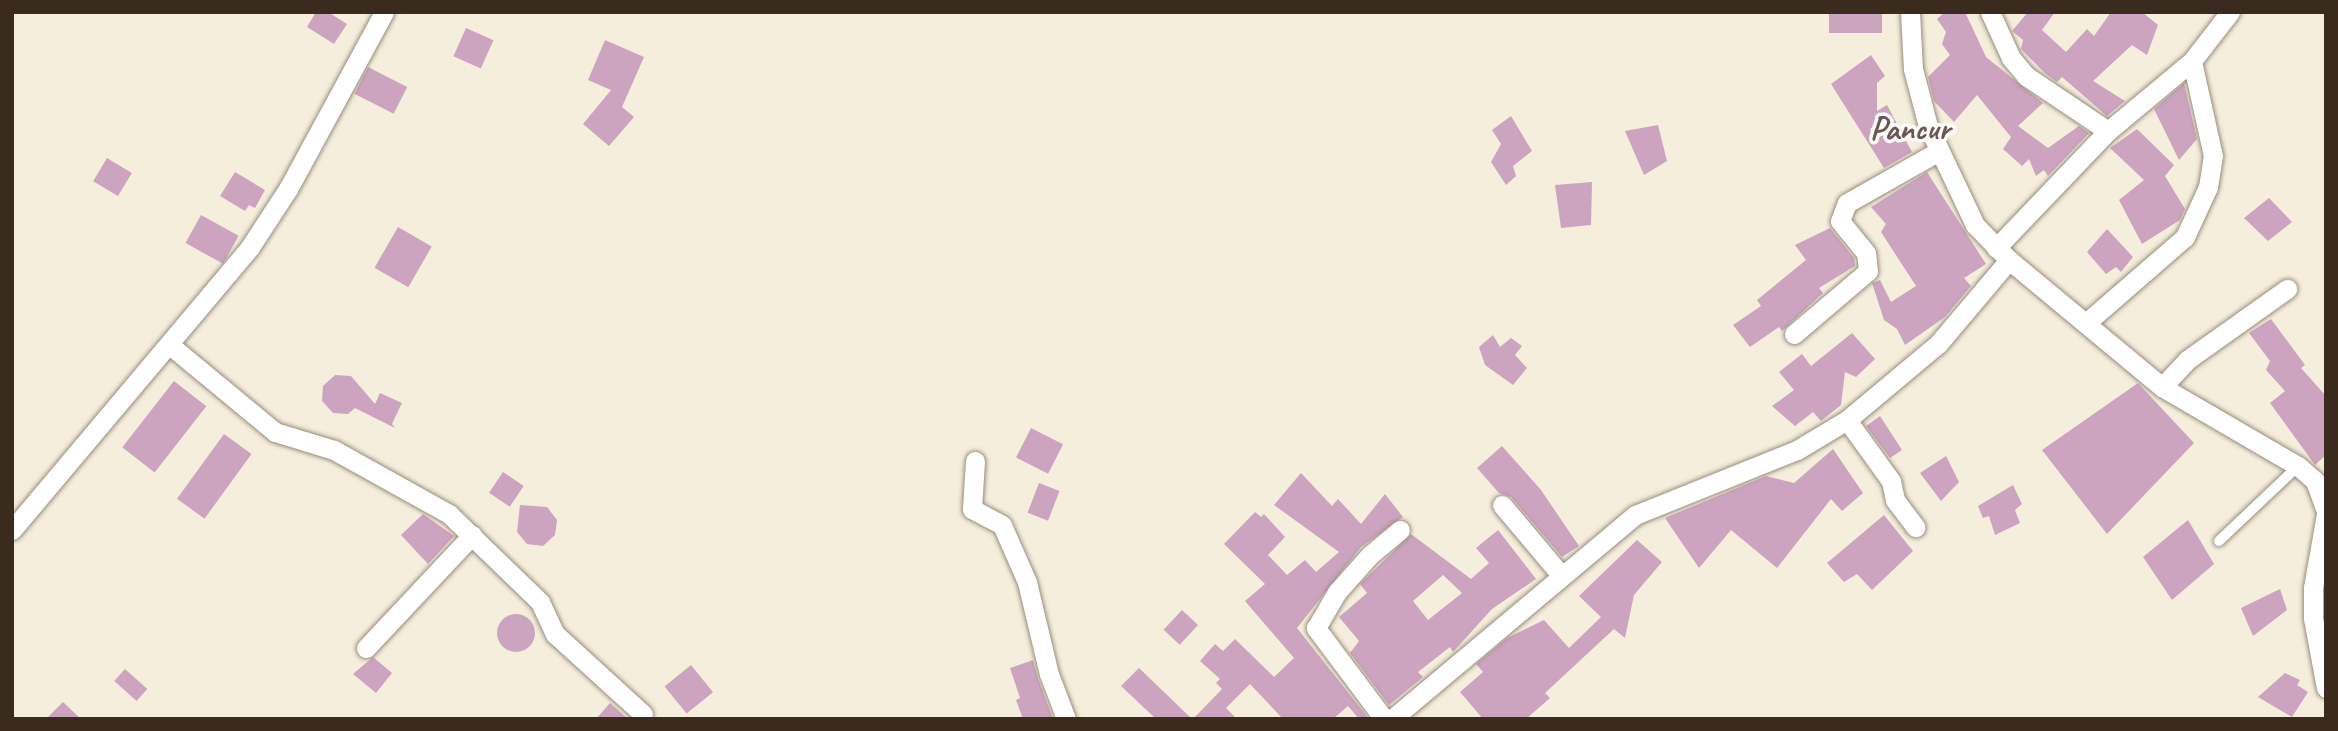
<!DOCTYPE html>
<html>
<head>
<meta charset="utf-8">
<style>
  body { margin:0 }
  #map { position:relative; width:2338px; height:731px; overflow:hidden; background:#f5eedc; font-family:Caveat,sans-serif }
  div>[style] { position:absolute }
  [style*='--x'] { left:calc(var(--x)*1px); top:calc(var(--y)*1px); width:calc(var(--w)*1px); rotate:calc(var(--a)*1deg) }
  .building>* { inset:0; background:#cda4c0; transform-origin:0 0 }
  .round { border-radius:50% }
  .roads { filter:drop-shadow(0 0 2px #988c7d) drop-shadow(0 0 2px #988c7d) }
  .lane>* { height:10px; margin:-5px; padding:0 5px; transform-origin:5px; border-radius:5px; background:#fff }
  .street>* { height:19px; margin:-9.5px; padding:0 9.5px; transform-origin:9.5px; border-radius:9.5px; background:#fff }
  span { translate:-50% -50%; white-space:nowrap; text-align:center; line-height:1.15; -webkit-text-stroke:7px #fdfcf7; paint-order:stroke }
  .quarter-label { font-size:33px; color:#6e5557; font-weight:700 }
  .frame { position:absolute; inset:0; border:14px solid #3b2a1e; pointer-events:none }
</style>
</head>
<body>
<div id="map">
  <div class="building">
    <div style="clip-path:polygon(316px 12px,328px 12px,347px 24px,334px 44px,307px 27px)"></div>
    <div style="left:1829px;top:12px;width:53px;height:21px"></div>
    <div style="clip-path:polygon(1945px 12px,1965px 12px,1986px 57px,2043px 103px,2018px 126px,2048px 148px,2079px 126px,2089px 133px,2048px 176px,2044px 170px,2036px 176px,2029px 159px,2022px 166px,2003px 149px,2011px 137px,1977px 95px,1954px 122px,1934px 101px,1928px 77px,1950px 55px,1942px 44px,1946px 32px,1937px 19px)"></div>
    <div style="clip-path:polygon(2028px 12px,2055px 12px,2042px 30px,2066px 52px,2087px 29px,2094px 36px,2111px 12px,2142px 12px,2158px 25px,2147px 55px,2132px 45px,2093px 81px,2125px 101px,2107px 116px,2062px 77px,2057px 82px,2046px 74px,2021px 49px,2023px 40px,2012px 31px)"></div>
    <div style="left:466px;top:28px;width:30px;height:31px;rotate:24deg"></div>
    <div style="clip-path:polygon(605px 40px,644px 57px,622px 107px,634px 117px,609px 146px,583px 124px,611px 90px,588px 80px)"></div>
    <div style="clip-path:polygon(1871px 55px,1885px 76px,1877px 83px,1877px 111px,1887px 105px,1912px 152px,1884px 168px,1831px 84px)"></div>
    <div style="left:368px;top:67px;width:44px;height:30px;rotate:27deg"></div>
    <div style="clip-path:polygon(2184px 83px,2197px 139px,2179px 160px,2154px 109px)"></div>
    <div style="clip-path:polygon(1511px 116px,1532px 151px,1513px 166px,1516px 176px,1506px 185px,1491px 162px,1501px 144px,1492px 130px)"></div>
    <div style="clip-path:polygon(1658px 125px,1667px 161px,1644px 175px,1625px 131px)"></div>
    <div style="clip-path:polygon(2137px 129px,2174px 165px,2165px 176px,2185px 209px,2180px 220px,2142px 244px,2119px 200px,2144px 180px,2110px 148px)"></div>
    <div style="left:107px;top:158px;width:29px;height:27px;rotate:31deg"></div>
    <div style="clip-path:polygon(235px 172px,265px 190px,255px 208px,249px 205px,245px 211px,220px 196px)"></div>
    <div style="clip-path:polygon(1927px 172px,1986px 264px,1964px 278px,1971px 286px,1945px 317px,1905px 345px,1897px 329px,1884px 320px,1872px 283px,1880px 280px,1891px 302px,1916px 286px,1881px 232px,1886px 224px,1871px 207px)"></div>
    <div style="clip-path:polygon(1592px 182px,1591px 225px,1561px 228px,1555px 185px)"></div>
    <div style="clip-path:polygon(2269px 198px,2292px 222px,2268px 241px,2244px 218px)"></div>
    <div style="left:201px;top:215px;width:43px;height:32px;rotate:29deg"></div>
    <div style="left:398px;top:227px;width:39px;height:47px;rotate:30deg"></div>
    <div style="clip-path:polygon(1830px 228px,1854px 258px,1855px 266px,1819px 288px,1823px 293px,1782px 331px,1779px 327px,1750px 347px,1733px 325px,1761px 306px,1757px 300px,1806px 260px,1795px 245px)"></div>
    <div style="clip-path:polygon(2107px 229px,2133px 257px,2121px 272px,2116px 267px,2106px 274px,2087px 252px)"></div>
    <div style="clip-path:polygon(2271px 319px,2305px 365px,2301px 368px,2326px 396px,2326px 455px,2315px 465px,2270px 403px,2285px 391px,2266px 370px,2270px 361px,2249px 333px)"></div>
    <div style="clip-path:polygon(1852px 333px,1875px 359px,1856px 377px,1845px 372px,1841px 405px,1821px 421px,1813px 412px,1795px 426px,1772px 406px,1794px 390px,1779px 372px,1802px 354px,1811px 366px)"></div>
    <div style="clip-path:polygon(1493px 335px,1500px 347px,1511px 338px,1522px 346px,1515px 355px,1527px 368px,1513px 385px,1485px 365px,1479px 347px)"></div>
    <div style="clip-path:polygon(335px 375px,351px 376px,375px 404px,380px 393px,402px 403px,392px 424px,395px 428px,355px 408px,348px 414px,333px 413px,322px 401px,323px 386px)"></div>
    <div style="left:174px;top:381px;width:41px;height:84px;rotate:38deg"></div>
    <div style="clip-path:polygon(2138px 383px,2194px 443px,2107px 534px,2042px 450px)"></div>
    <div style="clip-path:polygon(1880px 416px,1902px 450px,1890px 458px,1866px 426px)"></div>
    <div style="left:1031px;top:428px;width:36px;height:33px;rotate:27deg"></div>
    <div style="left:224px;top:434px;width:34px;height:80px;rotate:36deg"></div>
    <div style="clip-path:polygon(1502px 446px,1541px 490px,1579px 546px,1562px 557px,1511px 497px,1499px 493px,1477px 468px)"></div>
    <div style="clip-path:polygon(1833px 449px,1863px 493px,1842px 511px,1831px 499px,1777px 568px,1731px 530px,1699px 568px,1665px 518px,1766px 476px,1794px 483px)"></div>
    <div style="clip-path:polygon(1946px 456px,1959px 482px,1941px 501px,1920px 473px)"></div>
    <div style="left:503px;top:472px;width:25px;height:25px;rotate:34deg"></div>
    <div style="clip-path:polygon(1301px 473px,1332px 506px,1338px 499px,1361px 524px,1385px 494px,1403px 517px,1361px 547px,1297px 628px,1369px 719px,1359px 719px,1348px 706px,1333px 719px,1283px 719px,1250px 684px,1226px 708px,1237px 719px,1193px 719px,1222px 689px,1216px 683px,1220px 679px,1200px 661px,1215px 644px,1223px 651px,1235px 639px,1274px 677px,1294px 658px,1245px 601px,1265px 584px,1224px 544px,1255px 512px,1261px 517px,1264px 514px,1285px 537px,1268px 555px,1287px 575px,1305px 560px,1316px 572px,1339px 552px,1274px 505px)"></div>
    <div style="left:1039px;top:483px;width:22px;height:32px;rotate:21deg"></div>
    <div style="clip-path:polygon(2013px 485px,2022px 504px,2015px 510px,2020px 523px,1995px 535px,1989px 516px,1983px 518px,1978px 506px)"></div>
    <div style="clip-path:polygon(520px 505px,547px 507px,557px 520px,555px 535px,543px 546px,527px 544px,517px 532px)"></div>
    <div style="clip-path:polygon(423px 514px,454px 536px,428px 564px,401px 535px)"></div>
    <div style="clip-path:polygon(1884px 515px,1913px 551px,1872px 590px,1857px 574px,1844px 582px,1827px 563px)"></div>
    <div style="clip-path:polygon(2188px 520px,2214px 564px,2172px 600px,2143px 557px)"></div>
    <div style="clip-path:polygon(evenodd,1498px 530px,1536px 579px,1492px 609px,1453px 652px,1450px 647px,1418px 672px,1423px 677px,1389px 705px,1350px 653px,1359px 641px,1339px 617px,1367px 593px,1360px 584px,1411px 534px,1471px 579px,1489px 563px,1476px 548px,1498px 530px,1443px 575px,1462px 593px,1428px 620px,1413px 601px,1443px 575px)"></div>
    <div style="clip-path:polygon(1637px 540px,1662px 562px,1634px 595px,1625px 638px,1614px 629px,1545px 693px,1550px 698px,1526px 719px,1483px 719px,1460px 692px,1483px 672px,1476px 664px,1507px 638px,1544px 620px,1569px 648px,1601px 617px,1579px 596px)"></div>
    <div style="clip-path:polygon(2280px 589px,2287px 610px,2253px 636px,2241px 608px)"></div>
    <div style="left:1182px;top:610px;width:22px;height:27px;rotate:43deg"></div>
    <div class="round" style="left:497px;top:614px;width:38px;height:38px"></div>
    <div style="clip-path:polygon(373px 657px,392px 673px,376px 693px,353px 674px)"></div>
    <div style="clip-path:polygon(1033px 660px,1038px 678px,1053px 719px,1023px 719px,1016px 700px,1020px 698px,1010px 668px)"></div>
    <div style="left:691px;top:665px;width:35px;height:34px;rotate:51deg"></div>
    <div style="clip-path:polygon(1139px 668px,1192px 719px,1156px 719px,1121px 686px)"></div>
    <div style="left:125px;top:669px;width:30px;height:16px;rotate:42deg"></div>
    <div style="clip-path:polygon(2285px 673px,2300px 680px,2297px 685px,2308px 692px,2292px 717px,2258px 697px)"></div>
    <div style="clip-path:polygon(63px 702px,81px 719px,46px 719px)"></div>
    <div style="clip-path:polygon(610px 703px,628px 719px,596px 719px)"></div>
  </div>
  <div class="roads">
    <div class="lane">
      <div style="--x:2219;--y:541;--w:109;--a:-43.5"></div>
    </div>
    <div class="street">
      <div style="--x:1910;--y:12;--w:57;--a:87"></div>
      <div style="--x:1913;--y:69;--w:59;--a:75.3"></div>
      <div style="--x:1928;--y:126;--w:110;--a:64.6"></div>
      <div style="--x:1975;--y:225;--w:49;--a:45.8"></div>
      <div style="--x:2009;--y:260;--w:199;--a:39.7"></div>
      <div style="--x:2162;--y:387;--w:157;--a:30.2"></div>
      <div style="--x:2298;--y:466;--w:23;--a:41"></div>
      <div style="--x:2315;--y:481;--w:33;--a:70"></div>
      <div style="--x:1990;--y:12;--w:51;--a:65.5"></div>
      <div style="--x:2011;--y:58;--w:23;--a:50"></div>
      <div style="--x:2026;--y:76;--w:99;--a:33.9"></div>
      <div style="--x:1996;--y:248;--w:162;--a:-46.3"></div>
      <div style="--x:2108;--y:131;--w:109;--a:-39.8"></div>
      <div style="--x:2192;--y:61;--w:62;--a:-52.2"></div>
      <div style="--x:2086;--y:323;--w:131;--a:-41"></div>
      <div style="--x:2185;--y:237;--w:55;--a:-65.3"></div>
      <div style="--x:2208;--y:187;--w:31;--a:-81"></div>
      <div style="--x:2213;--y:156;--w:97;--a:-102.5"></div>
      <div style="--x:1794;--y:334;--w:97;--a:-40.4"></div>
      <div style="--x:1868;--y:271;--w:18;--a:-96"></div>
      <div style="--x:1866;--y:253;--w:41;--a:-129.1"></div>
      <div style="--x:1840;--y:221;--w:19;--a:-69"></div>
      <div style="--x:1847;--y:203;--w:106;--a:-29.5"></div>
      <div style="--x:171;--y:346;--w:135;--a:39.6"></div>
      <div style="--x:275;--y:432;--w:62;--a:17"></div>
      <div style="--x:334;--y:450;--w:132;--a:29.1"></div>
      <div style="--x:449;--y:514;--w:127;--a:44"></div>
      <div style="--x:540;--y:602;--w:35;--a:65"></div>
      <div style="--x:555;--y:634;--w:119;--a:42.3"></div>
      <div style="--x:2162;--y:387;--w:37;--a:-47"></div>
      <div style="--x:2187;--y:360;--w:123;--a:-35.4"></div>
      <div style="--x:1847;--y:420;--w:75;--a:54.2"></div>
      <div style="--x:1891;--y:481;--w:19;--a:78"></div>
      <div style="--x:1895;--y:500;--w:34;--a:53"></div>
      <div style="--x:975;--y:461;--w:48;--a:93.6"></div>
      <div style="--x:972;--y:509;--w:34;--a:28"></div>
      <div style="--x:1002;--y:525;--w:62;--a:66.3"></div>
      <div style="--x:1027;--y:582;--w:95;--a:76.6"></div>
      <div style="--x:1049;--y:674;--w:48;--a:69.3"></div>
      <div style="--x:1502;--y:505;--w:92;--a:49.9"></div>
      <div style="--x:2326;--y:514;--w:75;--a:100"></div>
      <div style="--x:2313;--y:588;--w:30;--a:90"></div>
      <div style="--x:2313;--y:618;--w:71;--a:79.5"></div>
      <div style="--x:12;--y:530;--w:370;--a:-49.9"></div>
      <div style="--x:250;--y:247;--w:69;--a:-56.8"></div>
      <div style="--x:288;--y:189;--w:201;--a:-61.5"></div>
      <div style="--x:366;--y:648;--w:155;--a:-46.8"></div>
      <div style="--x:1384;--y:719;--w:114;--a:-126.8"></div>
      <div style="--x:1316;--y:628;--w:42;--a:-59.7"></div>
      <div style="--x:1337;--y:592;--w:50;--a:-48.3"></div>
      <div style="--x:1370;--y:555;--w:39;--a:-40"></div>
      <div style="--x:1392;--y:719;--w:317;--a:-40"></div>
      <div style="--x:1635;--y:515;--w:175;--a:-21.9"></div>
      <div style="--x:1797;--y:450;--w:58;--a:-31"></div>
      <div style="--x:1847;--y:420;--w:119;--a:-39.9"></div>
      <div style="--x:1938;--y:344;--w:110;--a:-49.8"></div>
    </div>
  </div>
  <div class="quarter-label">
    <span style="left:1910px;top:129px">Pancur</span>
  </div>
  <div class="frame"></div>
</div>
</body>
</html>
